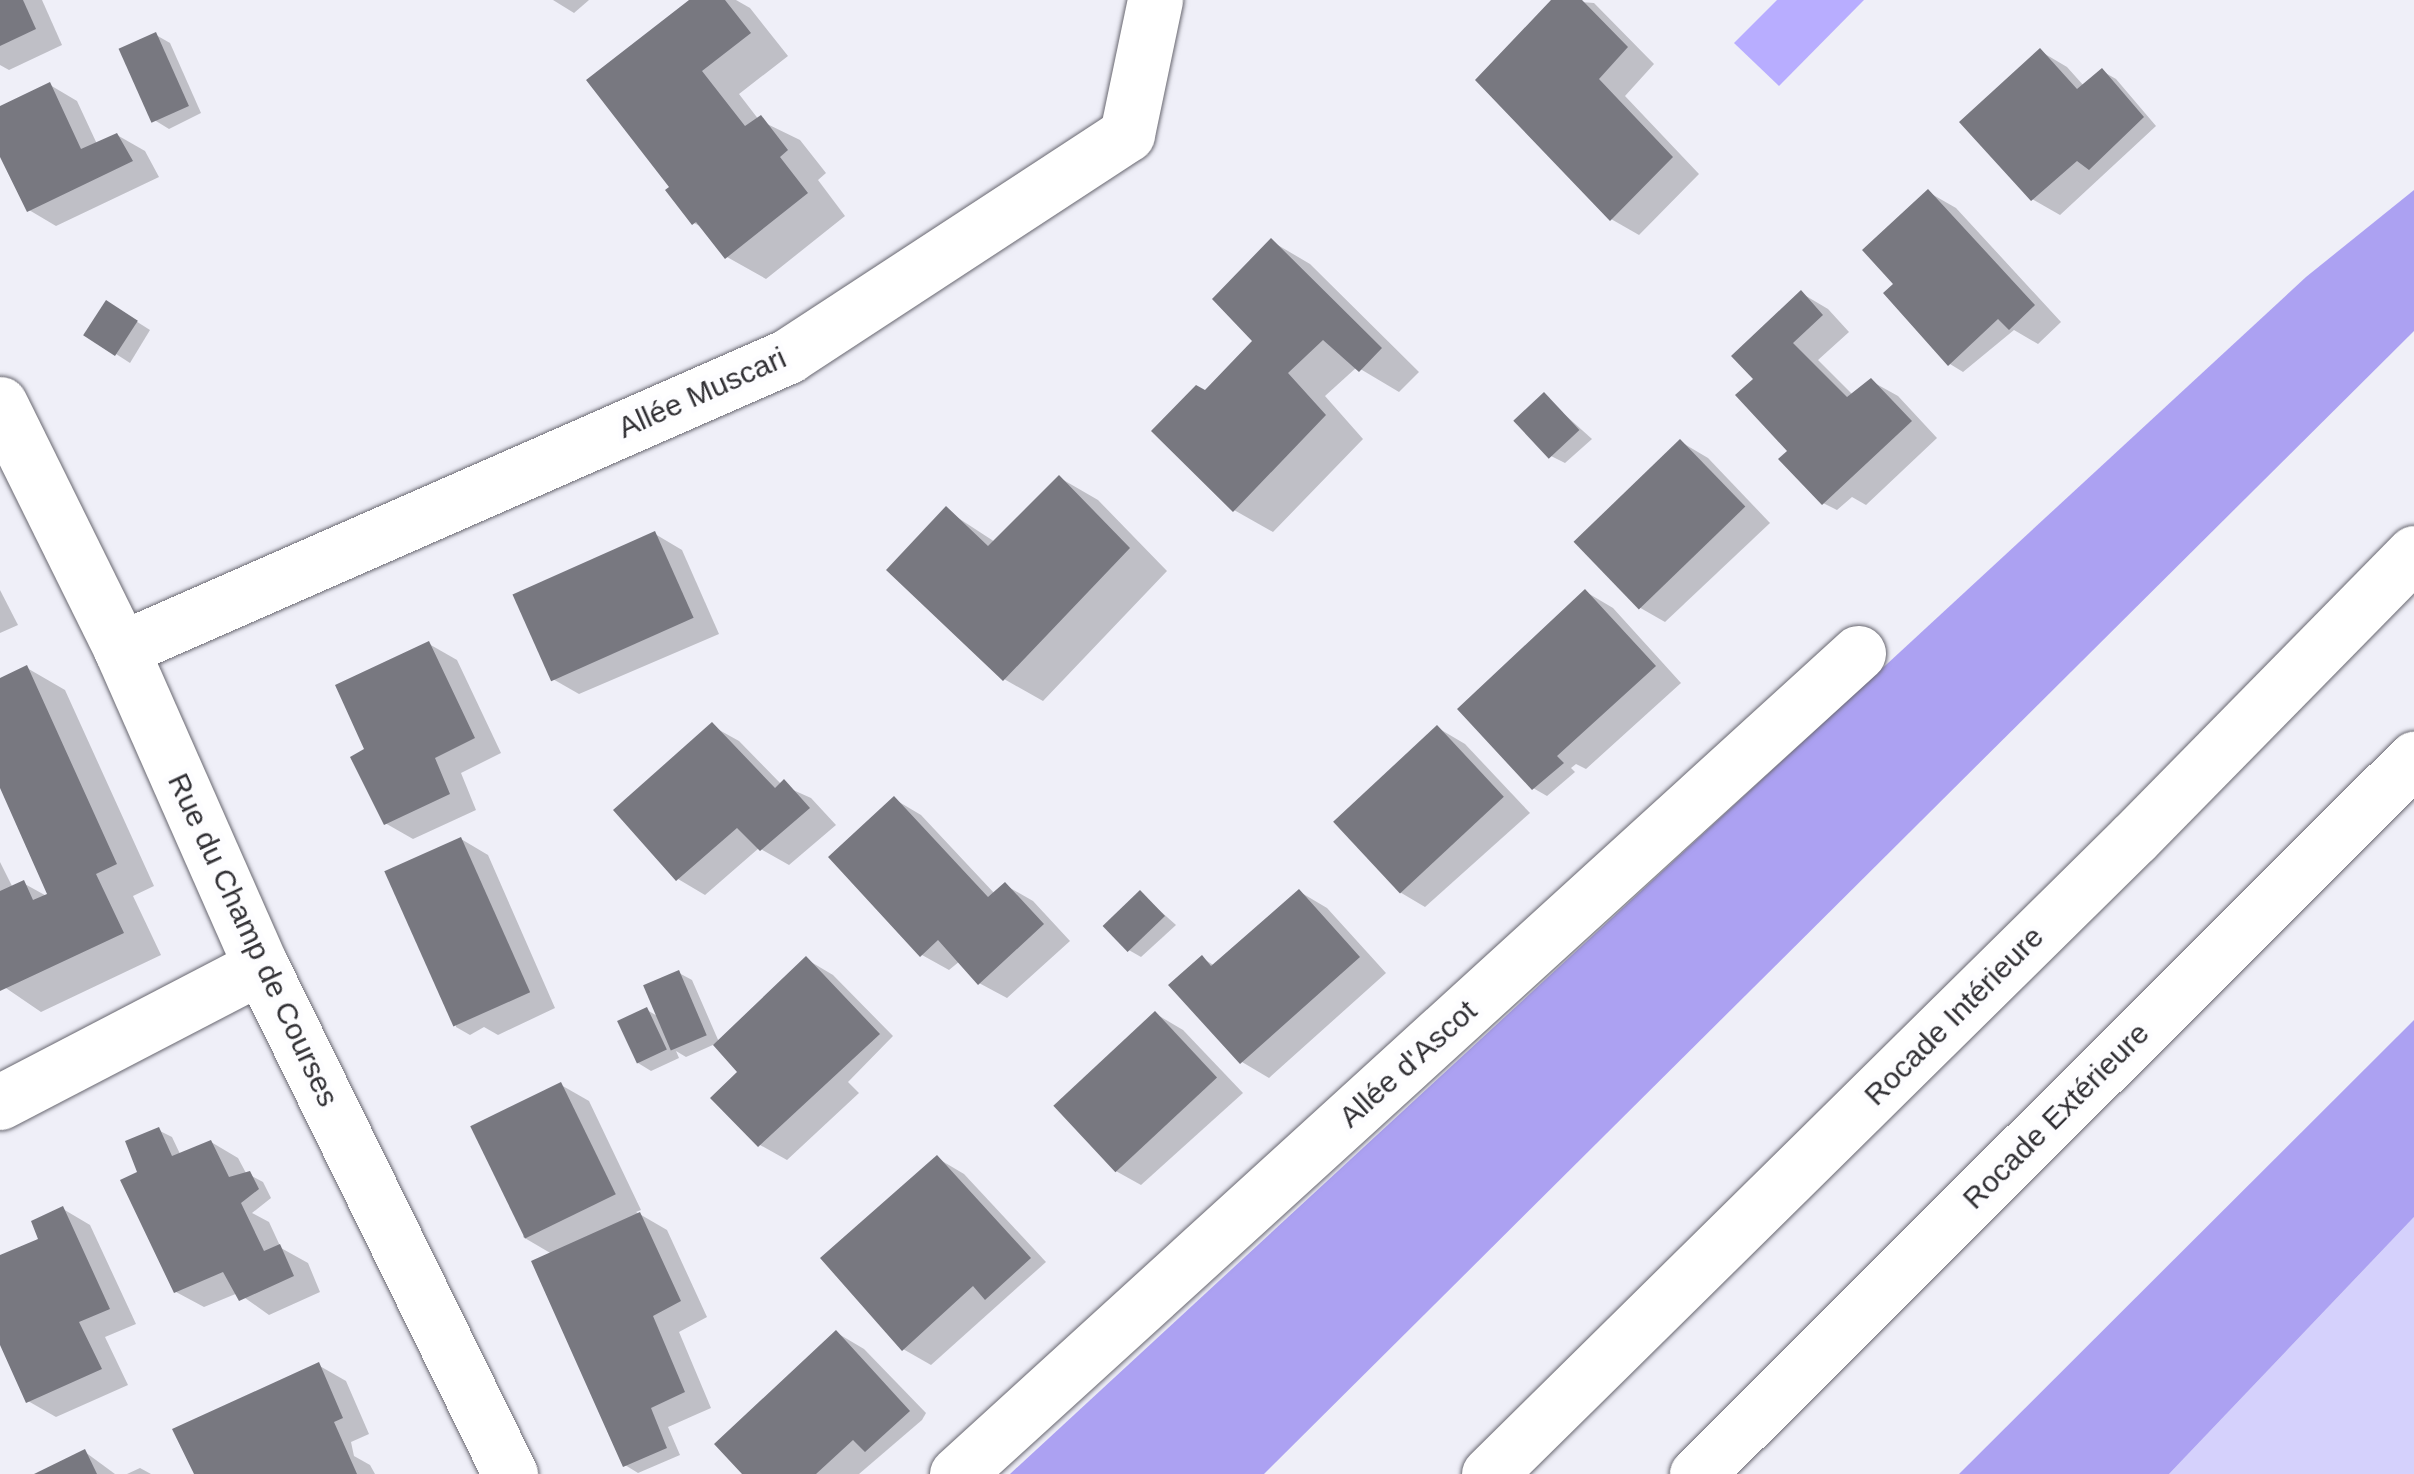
<!DOCTYPE html>
<html>
<head>
<meta charset="utf-8">
<style>
  body { margin:0 }
  #map { position:relative; width:2414px; height:1474px; overflow:hidden; background:#efeff8; font-family:Arial,sans-serif }
  div>[style] { position:absolute }
  [style*='--x'] { left:calc(var(--x)*1px); top:calc(var(--y)*1px); width:calc(var(--w)*1px); rotate:calc(var(--a)*1deg) }
  .green>* { inset:0; background:#d5d1fc }
  .forest>* { inset:0; background:#aca1f2 }
  .water>* { inset:0; background:#b8adff }
  .shadow>* { inset:0; background:#0003 }
  .building>* { inset:0; background:#787880; transform-origin:0 0 }
  .roads { filter:drop-shadow(0 0 2px #686770) drop-shadow(0 0 2px #686770) }
  .street>* { height:55px; margin:-27.5px; padding:0 27.5px; transform-origin:27.5px; border-radius:27.5px; background:#fff }
  .highway>* { height:55px; margin:-27.5px; padding:0 27.5px; transform-origin:27.5px; border-radius:27.5px; background:#fff }
  span { translate:-50% -50%; white-space:nowrap; text-align:center; line-height:1.15; -webkit-text-stroke:10px #fdfdff; paint-order:stroke }
  .street-label { font-size:30px; color:#323135 }
</style>
</head>
<body>
<div id="map">
  <div class="green">
    <div style="clip-path:polygon(2414px 1217px,2414px 1474px,2169px 1474px)"></div>
  </div>
  <div class="forest">
    <div style="clip-path:polygon(2414px 190px,2414px 331px,1264px 1474px,1010px 1474px,2306px 277px)"></div>
    <div style="clip-path:polygon(2414px 1020px,2414px 1217px,2169px 1474px,1959px 1474px)"></div>
  </div>
  <div class="water">
    <div style="clip-path:polygon(1777px 0,1864px 0,1779px 86px,1734px 43px)"></div>
  </div>
  <div class="shadow">
    <div style="clip-path:polygon(0 0,42px 0,62px 45px,9px 70px,0 65px)"></div>
    <div style="clip-path:polygon(553px 0,589px 0,574px 13px)"></div>
    <div style="clip-path:polygon(693px 0,736px 0,750px 8px,788px 56px,739px 94px,759px 120px,800px 140px,826px 173px,818px 180px,845px 216px,766px 279px,727px 257px,705px 229px,694px 223px)"></div>
    <div style="clip-path:polygon(1554px 0,1594px 3px,1654px 64px,1625px 96px,1699px 174px,1639px 235px,1611px 219px)"></div>
    <div style="clip-path:polygon(156px 35px,170px 43px,201px 113px,169px 129px,156px 121px)"></div>
    <div style="clip-path:polygon(2040px 51px,2067px 67px,2084px 86px,2102px 71px,2116px 79px,2156px 126px,2060px 215px,2032px 199px)"></div>
    <div style="clip-path:polygon(50px 85px,77px 101px,97px 144px,117px 135px,145px 151px,159px 177px,56px 226px,29px 210px,0 151px,0 109px)"></div>
    <div style="clip-path:polygon(1928px 192px,1956px 208px,2061px 322px,2038px 344px,2014px 330px,1963px 372px,1950px 364px,1896px 284px)"></div>
    <div style="clip-path:polygon(1271px 241px,1310px 264px,1419px 372px,1399px 392px,1357px 367px,1325px 396px,1363px 439px,1273px 532px,1234px 510px,1205px 393px,1256px 341px)"></div>
    <div style="clip-path:polygon(1801px 293px,1828px 309px,1849px 332px,1818px 360px,1853px 395px,1871px 381px,1898px 396px,1937px 438px,1866px 505px,1852px 497px,1837px 510px,1823px 503px,1791px 451px,1757px 379px)"></div>
    <div style="clip-path:polygon(120px 311px,150px 330px,130px 363px,85px 334px)"></div>
    <div style="clip-path:polygon(1544px 396px,1592px 439px,1565px 463px,1551px 456px)"></div>
    <div style="clip-path:polygon(1681px 442px,1708px 458px,1770px 523px,1665px 622px,1637px 606px)"></div>
    <div style="clip-path:polygon(1060px 478px,1098px 500px,1167px 571px,1043px 701px,1004px 679px,946px 510px,995px 542px)"></div>
    <div style="clip-path:polygon(655px 534px,682px 550px,719px 634px,579px 694px,551px 678px)"></div>
    <div style="clip-path:polygon(0 590px,18px 625px,0 633px)"></div>
    <div style="clip-path:polygon(1586px 592px,1613px 608px,1681px 683px,1586px 769px,1576px 764px,1571px 768px,1575px 772px,1547px 796px,1533px 788px)"></div>
    <div style="clip-path:polygon(429px 644px,457px 660px,501px 753px,461px 773px,476px 810px,413px 839px,385px 823px)"></div>
    <div style="clip-path:polygon(27px 668px,65px 690px,154px 886px,133px 896px,161px 955px,41px 1012px,0 984px,0 862px,13px 888px,23px 883px,52px 899px,0 781px,0 681px)"></div>
    <div style="clip-path:polygon(712px 726px,739px 741px,782px 785px,811px 798px,836px 825px,789px 865px,759px 848px,705px 895px,678px 879px)"></div>
    <div style="clip-path:polygon(1438px 728px,1465px 744px,1530px 813px,1425px 907px,1398px 891px)"></div>
    <div style="clip-path:polygon(894px 799px,921px 815px,995px 894px,1005px 885px,1033px 901px,1070px 941px,1007px 998px,979px 983px,960px 961px,949px 970px,922px 955px)"></div>
    <div style="clip-path:polygon(461px 839px,488px 855px,555px 1008px,498px 1035px,484px 1027px,470px 1035px,456px 1027px)"></div>
    <div style="clip-path:polygon(1300px 892px,1327px 908px,1386px 973px,1269px 1078px,1242px 1062px,1202px 958px,1215px 966px)"></div>
    <div style="clip-path:polygon(1140px 893px,1176px 925px,1141px 957px,1127px 949px)"></div>
    <div style="clip-path:polygon(806px 959px,833px 975px,893px 1036px,848px 1082px,859px 1093px,787px 1160px,760px 1145px,741px 1072px,715px 1044px,686px 1057px,676px 1051px,679px 1058px,651px 1071px,638px 1063px,647px 1010px,659px 1017px,679px 973px,692px 980px,719px 1042px)"></div>
    <div style="clip-path:polygon(1156px 1014px,1183px 1030px,1243px 1093px,1141px 1185px,1114px 1170px)"></div>
    <div style="clip-path:polygon(561px 1085px,589px 1101px,641px 1210px,636px 1212px,667px 1230px,707px 1317px,679px 1332px,711px 1408px,668px 1427px,680px 1455px,638px 1473px,625px 1465px,552px 1254px,523px 1237px)"></div>
    <div style="clip-path:polygon(158px 1130px,172px 1137px,181px 1156px,211px 1142px,238px 1158px,246px 1173px,263px 1182px,271px 1198px,252px 1213px,269px 1222px,281px 1248px,308px 1263px,320px 1292px,269px 1315px,238px 1293px,204px 1307px,176px 1292px,143px 1172px)"></div>
    <div style="clip-path:polygon(937px 1158px,964px 1174px,1046px 1262px,931px 1365px,903px 1349px)"></div>
    <div style="clip-path:polygon(63px 1209px,90px 1225px,136px 1324px,105px 1337px,128px 1385px,56px 1417px,28px 1401px,0 1339px,0 1257px,38px 1242px)"></div>
    <div style="clip-path:polygon(837px 1333px,864px 1349px,926px 1413px,922px 1420px,859px 1474px,745px 1474px)"></div>
    <div style="clip-path:polygon(318px 1365px,346px 1381px,369px 1434px,351px 1442px,354px 1456px,370px 1465px,375px 1474px,197px 1474px)"></div>
    <div style="clip-path:polygon(85px 1452px,115px 1474px,39px 1474px)"></div>
    <div style="clip-path:polygon(140px 1468px,151px 1474px,127px 1474px)"></div>
  </div>
  <div class="building">
    <div style="clip-path:polygon(0 0,23px 0,36px 29px,0 46px)"></div>
    <div style="clip-path:polygon(689px 0,725px 0,751px 33px,702px 71px,745px 126px,761px 115px,788px 150px,780px 157px,808px 193px,725px 259px,696px 222px,692px 225px,665px 190px,669px 187px,586px 80px)"></div>
    <div style="clip-path:polygon(1551px 0,1582px 0,1628px 47px,1599px 79px,1673px 157px,1610px 221px,1475px 80px)"></div>
    <div style="left:156px;top:32px;width:81px;height:41px;rotate:66deg"></div>
    <div style="clip-path:polygon(2040px 48px,2077px 89px,2102px 68px,2144px 117px,2089px 170px,2077px 161px,2031px 201px,1959px 122px)"></div>
    <div style="clip-path:polygon(50px 82px,81px 149px,117px 133px,133px 161px,27px 212px,0 157px,0 106px)"></div>
    <div style="clip-path:polygon(1928px 189px,2035px 305px,2009px 330px,1998px 319px,1948px 366px,1883px 293px,1893px 284px,1862px 250px)"></div>
    <div style="clip-path:polygon(1271px 238px,1382px 348px,1359px 372px,1323px 340px,1288px 373px,1326px 415px,1233px 512px,1151px 431px,1196px 385px,1205px 390px,1252px 341px,1212px 299px)"></div>
    <div style="clip-path:polygon(1801px 290px,1823px 315px,1793px 343px,1847px 397px,1871px 378px,1912px 421px,1822px 505px,1778px 459px,1787px 451px,1735px 395px,1753px 379px,1731px 356px)"></div>
    <div style="left:106px;top:300px;width:38px;height:42px;rotate:33deg"></div>
    <div style="left:1544px;top:392px;width:52px;height:42px;rotate:47deg"></div>
    <div style="left:1680px;top:439px;width:94px;height:148px;rotate:46deg"></div>
    <div style="clip-path:polygon(1059px 475px,1130px 548px,1003px 681px,886px 570px,946px 506px,988px 546px)"></div>
    <div style="left:655px;top:531px;width:95px;height:156px;rotate:66deg"></div>
    <div style="clip-path:polygon(1585px 589px,1656px 666px,1557px 756px,1564px 763px,1532px 790px,1457px 709px)"></div>
    <div style="clip-path:polygon(429px 641px,475px 738px,435px 758px,450px 794px,384px 825px,350px 757px,364px 749px,335px 685px)"></div>
    <div style="clip-path:polygon(27px 665px,117px 864px,96px 874px,124px 933px,0 991px,0 891px,24px 880px,33px 900px,47px 894px,0 788px,0 678px)"></div>
    <div style="clip-path:polygon(712px 722px,775px 788px,784px 779px,810px 808px,760px 851px,737px 828px,676px 881px,613px 810px)"></div>
    <div style="left:1437px;top:725px;width:98px;height:142px;rotate:47deg"></div>
    <div style="clip-path:polygon(894px 796px,988px 897px,1005px 882px,1044px 924px,978px 985px,938px 940px,920px 957px,828px 857px)"></div>
    <div style="left:461px;top:837px;width:170px;height:84px;rotate:66deg"></div>
    <div style="clip-path:polygon(1299px 889px,1360px 957px,1240px 1064px,1168px 985px,1202px 955px,1211px 966px)"></div>
    <div style="left:1140px;top:890px;width:36px;height:52px;rotate:46deg"></div>
    <div style="clip-path:polygon(806px 956px,880px 1034px,758px 1147px,710px 1098px,737px 1072px,713px 1045px)"></div>
    <div style="left:679px;top:970px;width:71px;height:39px;rotate:67deg"></div>
    <div style="left:647px;top:1007px;width:47px;height:33px;rotate:65deg"></div>
    <div style="left:1155px;top:1011px;width:91px;height:139px;rotate:47deg"></div>
    <div style="left:561px;top:1082px;width:125px;height:101px;rotate:64deg"></div>
    <div style="clip-path:polygon(159px 1127px,172px 1156px,211px 1140px,229px 1177px,250px 1171px,259px 1189px,241px 1203px,264px 1251px,280px 1244px,294px 1276px,239px 1301px,223px 1272px,174px 1293px,120px 1180px,137px 1172px,125px 1141px)"></div>
    <div style="clip-path:polygon(937px 1155px,1031px 1258px,985px 1300px,973px 1286px,902px 1351px,820px 1258px)"></div>
    <div style="clip-path:polygon(63px 1206px,110px 1309px,79px 1322px,102px 1369px,26px 1403px,0 1345px,0 1255px,38px 1239px,31px 1221px)"></div>
    <div style="clip-path:polygon(640px 1212px,681px 1301px,653px 1316px,685px 1392px,651px 1408px,667px 1448px,623px 1467px,531px 1261px)"></div>
    <div style="clip-path:polygon(836px 1330px,910px 1411px,865px 1452px,853px 1440px,816px 1474px,742px 1474px,714px 1444px)"></div>
    <div style="clip-path:polygon(319px 1362px,343px 1418px,334px 1422px,357px 1474px,194px 1474px,172px 1429px)"></div>
    <div style="clip-path:polygon(85px 1449px,97px 1474px,34px 1474px)"></div>
  </div>
  <div class="roads">
    <div class="street">
      <div style="--x:0;--y:404;--w:273;--a:63.7"></div>
      <div style="--x:121;--y:649;--w:347;--a:66.2"></div>
      <div style="--x:261;--y:966;--w:566;--a:63.89"></div>
      <div style="--x:121;--y:649;--w:729;--a:-23.71"></div>
      <div style="--x:788;--y:356;--w:405;--a:-33.2"></div>
      <div style="--x:1127;--y:134;--w:137;--a:-78.2"></div>
      <div style="--x:0;--y:1102;--w:294;--a:-27.5"></div>
      <div style="--x:957;--y:1474;--w:1219;--a:-42.34"></div>
    </div>
    <div class="highway">
      <div style="--x:1489;--y:1474;--w:907;--a:-44.6"></div>
      <div style="--x:2135;--y:837;--w:398;--a:-45.5"></div>
      <div style="--x:1697;--y:1474;--w:1013;--a:-44.92"></div>
    </div>
  </div>
  <div class="street-label">
    <span style="left:702px;top:393px;rotate:-24deg">Allée Muscari</span>
    <span style="left:253px;top:940px;rotate:65deg">Rue du Champ de Courses</span>
    <span style="left:1954px;top:1016px;rotate:-45deg">Rocade Intérieure</span>
    <span style="left:1408px;top:1064px;rotate:-42deg">Allée d'Ascot</span>
    <span style="left:2056px;top:1116px;rotate:-45deg">Rocade Extérieure</span>
  </div>
</div>
</body>
</html>
